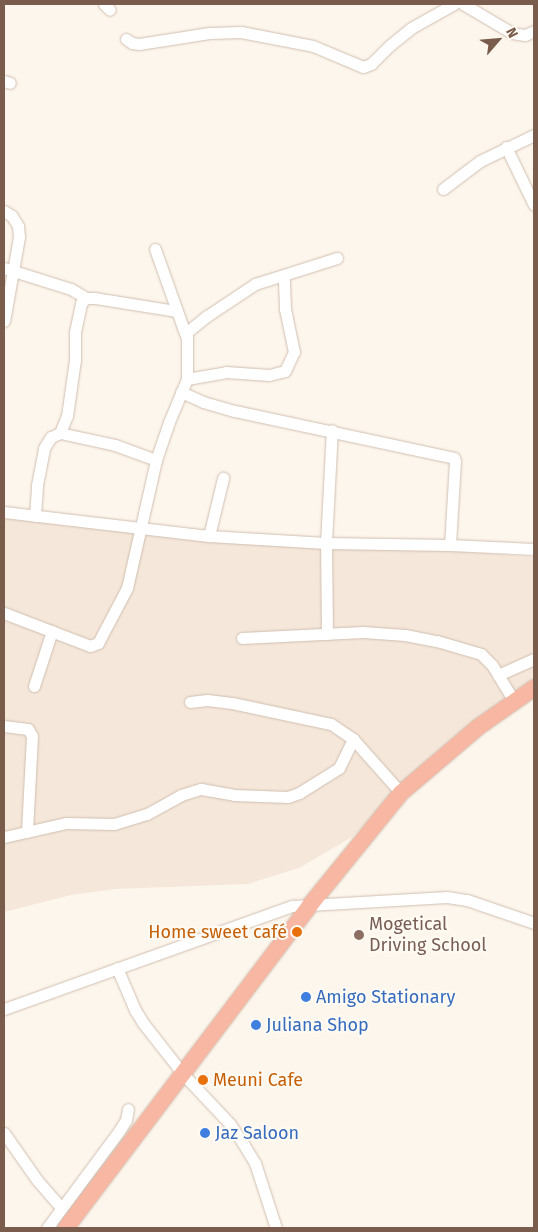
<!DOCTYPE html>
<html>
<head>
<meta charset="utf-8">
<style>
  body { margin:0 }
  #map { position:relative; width:538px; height:1232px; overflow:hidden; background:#fdf6ec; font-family:"Fira Sans",sans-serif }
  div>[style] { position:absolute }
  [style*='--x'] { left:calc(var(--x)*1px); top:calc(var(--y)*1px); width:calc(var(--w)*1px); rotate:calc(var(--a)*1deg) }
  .residential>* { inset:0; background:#f5e8da }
  .roads { filter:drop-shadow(0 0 1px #d1beb0) drop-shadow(0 0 1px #d1beb0) }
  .minor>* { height:11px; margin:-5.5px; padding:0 5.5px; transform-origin:5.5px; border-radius:5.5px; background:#fff }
  .highway>* { height:16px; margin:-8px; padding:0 8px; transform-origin:8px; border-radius:8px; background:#f7b7a3 }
  .dots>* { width:14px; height:14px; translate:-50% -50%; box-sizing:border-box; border:2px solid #fffaf3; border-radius:50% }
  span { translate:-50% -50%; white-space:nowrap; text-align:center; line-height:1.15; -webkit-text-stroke:4px #fffaf3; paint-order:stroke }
  .education-label { font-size:18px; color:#785e54 }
  .left { translate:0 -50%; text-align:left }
  .food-label { font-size:18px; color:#c56008 }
  .right { translate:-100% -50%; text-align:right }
  .shop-label { font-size:18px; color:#366cbe }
  .frame { position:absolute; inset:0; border:5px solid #7a5c4d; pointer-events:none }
  .north { position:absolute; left:473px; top:15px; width:50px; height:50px; -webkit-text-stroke:4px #fffaf3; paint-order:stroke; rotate:63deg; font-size:14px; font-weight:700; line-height:20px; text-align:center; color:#7a5c4d }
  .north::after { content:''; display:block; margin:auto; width:18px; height:22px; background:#7a5c4d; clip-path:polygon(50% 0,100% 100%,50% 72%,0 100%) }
</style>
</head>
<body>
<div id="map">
  <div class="residential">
    <div style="clip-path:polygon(4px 515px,534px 557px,534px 690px,411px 779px,352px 837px,299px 868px,248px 884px,116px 889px,71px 895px,4px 912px)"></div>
  </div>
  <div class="roads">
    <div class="minor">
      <div style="--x:104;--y:4;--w:8;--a:45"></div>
      <div style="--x:463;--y:4;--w:57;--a:30.6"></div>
      <div style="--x:512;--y:33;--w:13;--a:9"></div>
      <div style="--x:525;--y:35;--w:10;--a:-24"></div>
      <div style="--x:126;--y:39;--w:7;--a:34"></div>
      <div style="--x:132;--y:43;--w:7;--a:8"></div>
      <div style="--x:139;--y:44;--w:71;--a:-8.9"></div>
      <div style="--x:209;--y:33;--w:32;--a:-2"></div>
      <div style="--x:241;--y:32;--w:73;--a:11"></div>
      <div style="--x:313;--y:46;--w:54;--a:22.8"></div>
      <div style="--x:363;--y:67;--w:9;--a:-21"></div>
      <div style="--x:371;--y:64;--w:25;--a:-45"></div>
      <div style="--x:389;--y:46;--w:28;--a:-39"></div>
      <div style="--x:411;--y:28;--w:49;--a:-29.2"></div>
      <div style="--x:4;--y:81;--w:6;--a:18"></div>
      <div style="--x:506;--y:147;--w:64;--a:64.2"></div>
      <div style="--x:443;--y:189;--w:46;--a:-37.1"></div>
      <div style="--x:480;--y:161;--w:60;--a:-25.7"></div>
      <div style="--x:4;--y:211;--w:9;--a:32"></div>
      <div style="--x:12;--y:216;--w:12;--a:59"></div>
      <div style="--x:18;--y:226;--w:11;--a:85"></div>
      <div style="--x:19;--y:237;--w:85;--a:100.1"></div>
      <div style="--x:155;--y:249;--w:92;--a:70.4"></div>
      <div style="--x:4;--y:268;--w:70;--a:17.4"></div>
      <div style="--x:71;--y:289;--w:17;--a:31"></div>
      <div style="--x:187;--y:379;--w:40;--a:-10"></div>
      <div style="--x:226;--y:372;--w:43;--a:4"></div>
      <div style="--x:269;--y:375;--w:16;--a:-14"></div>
      <div style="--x:285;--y:371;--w:21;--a:-65"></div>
      <div style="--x:294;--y:352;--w:44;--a:-101.8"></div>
      <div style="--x:285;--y:309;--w:34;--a:-92"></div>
      <div style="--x:181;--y:392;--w:24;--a:24"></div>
      <div style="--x:203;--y:402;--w:33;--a:16"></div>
      <div style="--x:235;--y:411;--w:224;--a:12.1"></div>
      <div style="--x:454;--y:458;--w:3;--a:72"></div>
      <div style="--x:455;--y:461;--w:84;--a:93.4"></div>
      <div style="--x:60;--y:433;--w:56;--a:12.3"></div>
      <div style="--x:115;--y:445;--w:44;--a:20.1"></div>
      <div style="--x:4;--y:512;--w:206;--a:6.7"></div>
      <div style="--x:209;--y:536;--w:117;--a:3.4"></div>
      <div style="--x:326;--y:543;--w:124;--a:0.9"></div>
      <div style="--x:450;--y:545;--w:84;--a:2.7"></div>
      <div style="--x:35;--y:516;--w:31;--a:-86"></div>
      <div style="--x:37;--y:485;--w:38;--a:-79"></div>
      <div style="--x:44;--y:448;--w:13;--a:-58"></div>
      <div style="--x:51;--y:437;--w:10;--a:-24"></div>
      <div style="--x:60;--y:433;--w:18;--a:-68"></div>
      <div style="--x:67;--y:416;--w:57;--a:-81.9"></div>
      <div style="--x:75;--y:360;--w:28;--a:-90"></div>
      <div style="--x:75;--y:332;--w:30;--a:-78"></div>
      <div style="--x:81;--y:303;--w:7;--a:-45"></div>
      <div style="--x:86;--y:298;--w:9;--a:0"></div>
      <div style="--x:95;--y:298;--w:82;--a:9.1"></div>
      <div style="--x:209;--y:536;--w:60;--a:-76.4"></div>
      <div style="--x:4;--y:613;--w:92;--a:21"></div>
      <div style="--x:90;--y:646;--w:9;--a:-21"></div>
      <div style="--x:98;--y:643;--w:62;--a:-62.2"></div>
      <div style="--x:127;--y:588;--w:131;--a:-77.2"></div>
      <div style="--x:156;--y:460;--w:40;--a:-71.1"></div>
      <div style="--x:169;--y:422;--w:47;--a:-67.3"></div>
      <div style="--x:187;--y:379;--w:47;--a:-90"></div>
      <div style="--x:187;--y:332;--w:26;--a:-39"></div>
      <div style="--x:207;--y:316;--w:58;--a:-33.7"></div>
      <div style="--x:255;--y:284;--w:86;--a:-17.6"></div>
      <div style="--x:327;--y:634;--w:91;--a:-90.6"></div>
      <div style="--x:326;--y:543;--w:113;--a:-87"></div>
      <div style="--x:242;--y:638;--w:121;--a:-2.8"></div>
      <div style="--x:363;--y:632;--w:42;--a:4.1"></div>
      <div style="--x:405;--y:635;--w:33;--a:11"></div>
      <div style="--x:437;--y:641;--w:46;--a:16.5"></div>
      <div style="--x:481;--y:654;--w:16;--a:45"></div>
      <div style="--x:492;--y:665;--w:42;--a:58.6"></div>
      <div style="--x:498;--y:675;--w:39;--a:-24"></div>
      <div style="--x:34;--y:686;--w:58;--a:-71.9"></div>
      <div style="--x:190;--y:702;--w:17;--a:-7"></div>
      <div style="--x:207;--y:700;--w:25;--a:7"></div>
      <div style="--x:232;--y:703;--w:101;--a:12"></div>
      <div style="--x:331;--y:724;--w:27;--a:34"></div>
      <div style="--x:353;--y:739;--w:72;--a:48.4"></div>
      <div style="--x:4;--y:726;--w:24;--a:7"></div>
      <div style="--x:28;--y:729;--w:8;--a:60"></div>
      <div style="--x:32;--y:736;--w:96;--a:93"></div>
      <div style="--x:4;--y:837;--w:64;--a:-12.7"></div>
      <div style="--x:66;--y:823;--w:48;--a:1.2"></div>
      <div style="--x:114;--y:824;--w:34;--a:-17"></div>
      <div style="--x:147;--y:814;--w:39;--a:-29"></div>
      <div style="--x:181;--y:795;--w:21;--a:-17"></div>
      <div style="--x:201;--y:789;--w:34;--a:10"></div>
      <div style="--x:234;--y:795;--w:54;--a:2.1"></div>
      <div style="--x:288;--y:797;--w:12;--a:-20"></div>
      <div style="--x:299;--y:793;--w:47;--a:-32"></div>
      <div style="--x:339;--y:768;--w:32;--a:-64"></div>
      <div style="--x:117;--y:968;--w:46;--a:66.8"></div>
      <div style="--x:135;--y:1010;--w:15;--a:58"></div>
      <div style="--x:143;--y:1023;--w:65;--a:51.9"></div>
      <div style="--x:183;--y:1074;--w:69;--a:46.8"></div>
      <div style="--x:230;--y:1124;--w:25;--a:56"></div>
      <div style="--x:244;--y:1145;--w:21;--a:59"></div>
      <div style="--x:255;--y:1163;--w:68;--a:72.1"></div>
      <div style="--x:4;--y:1009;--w:306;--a:-19.7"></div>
      <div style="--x:292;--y:906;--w:155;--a:-3.3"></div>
      <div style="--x:447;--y:897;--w:20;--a:9"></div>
      <div style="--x:467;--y:900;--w:71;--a:18.9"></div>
      <div style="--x:4;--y:1133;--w:57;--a:54.9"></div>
      <div style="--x:37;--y:1180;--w:37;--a:49"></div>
      <div style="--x:47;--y:1228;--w:121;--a:-53.4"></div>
      <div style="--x:119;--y:1131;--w:13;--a:-58"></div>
      <div style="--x:126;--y:1120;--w:11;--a:-80"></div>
    </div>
    <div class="highway">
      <div style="--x:66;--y:1228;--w:405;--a:-52.9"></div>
      <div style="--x:310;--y:905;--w:144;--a:-50.9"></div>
      <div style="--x:401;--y:793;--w:100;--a:-40.5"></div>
      <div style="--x:477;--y:728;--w:70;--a:-35.1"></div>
    </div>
  </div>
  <div class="dots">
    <div style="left:297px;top:932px;background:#e8710a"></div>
    <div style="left:359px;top:935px;background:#8d6e63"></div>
    <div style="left:306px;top:997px;background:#3f7fe0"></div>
    <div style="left:256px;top:1025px;background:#3f7fe0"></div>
    <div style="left:203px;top:1080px;background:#e8710a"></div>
    <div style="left:205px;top:1133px;background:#3f7fe0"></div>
  </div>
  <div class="education-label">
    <span class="left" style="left:369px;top:935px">Mogetical<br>Driving School</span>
  </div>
  <div class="food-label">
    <span class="right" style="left:287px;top:932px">Home sweet café</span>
    <span class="left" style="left:213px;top:1080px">Meuni Cafe</span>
  </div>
  <div class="shop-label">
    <span class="left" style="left:316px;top:997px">Amigo Stationary</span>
    <span class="left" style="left:266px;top:1025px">Juliana Shop</span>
    <span class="left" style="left:215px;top:1133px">Jaz Saloon</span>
  </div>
  <div class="frame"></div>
  <div class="north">N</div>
</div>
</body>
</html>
